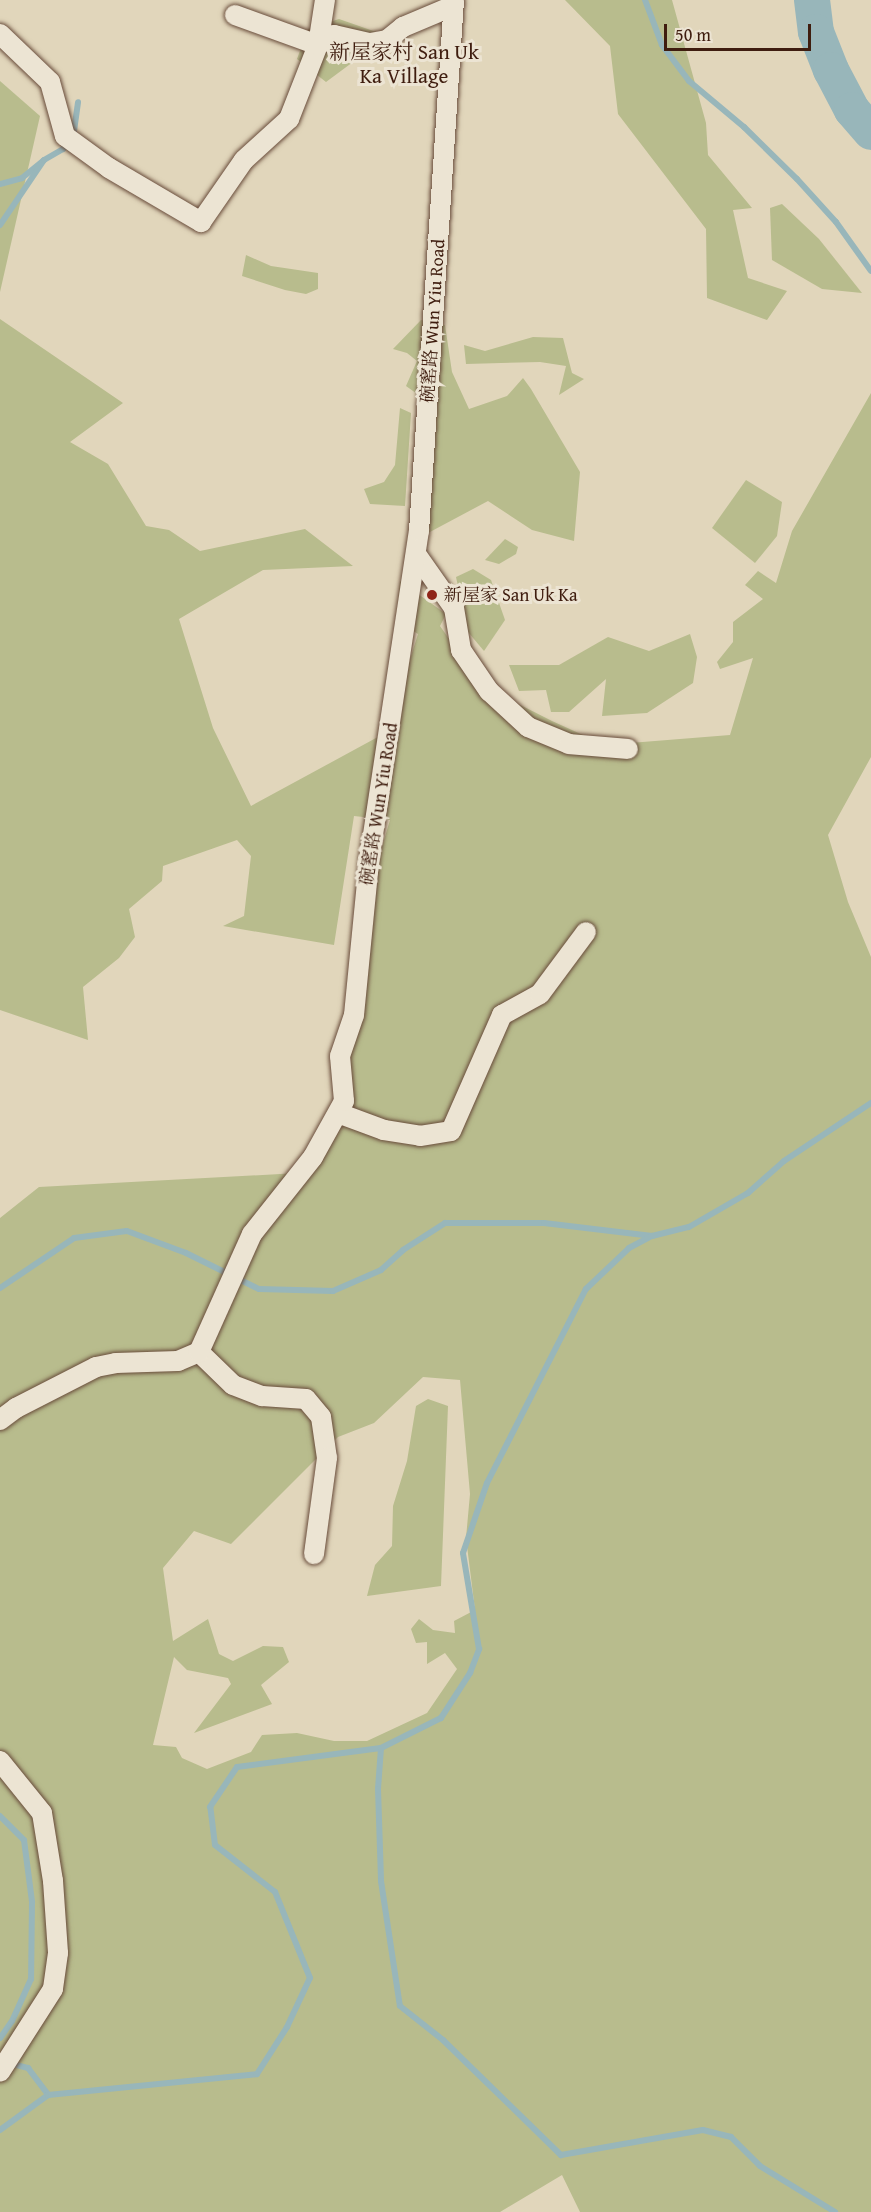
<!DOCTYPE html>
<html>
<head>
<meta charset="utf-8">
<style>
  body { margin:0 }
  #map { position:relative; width:871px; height:2212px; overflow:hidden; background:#e1d6bb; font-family:"Gentium Book Plus","Noto Serif TC",serif }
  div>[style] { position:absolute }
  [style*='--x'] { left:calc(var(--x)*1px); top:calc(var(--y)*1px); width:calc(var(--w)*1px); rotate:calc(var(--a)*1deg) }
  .green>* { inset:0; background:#b8bc8d }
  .stream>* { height:6px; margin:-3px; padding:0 3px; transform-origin:3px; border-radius:3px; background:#98b6ba }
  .river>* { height:36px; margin:-18px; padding:0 18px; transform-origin:18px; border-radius:18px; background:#98b6ba }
  .roads { filter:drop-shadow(0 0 2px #684b3a) drop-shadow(0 0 2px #684b3a) }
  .minor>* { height:20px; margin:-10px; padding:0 10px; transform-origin:10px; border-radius:10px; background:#ece4d3 }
  .dots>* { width:16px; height:16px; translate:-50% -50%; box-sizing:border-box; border:3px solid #ece4d3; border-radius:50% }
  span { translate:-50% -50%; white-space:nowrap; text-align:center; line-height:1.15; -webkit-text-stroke:6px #ece4d3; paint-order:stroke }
  .street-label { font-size:18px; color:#3f1d0f }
  .poi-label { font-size:18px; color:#3f1d0f }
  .left { translate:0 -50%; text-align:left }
  .quarter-label { font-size:21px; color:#3f1d0f }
  .scale { position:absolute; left:664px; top:24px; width:147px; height:27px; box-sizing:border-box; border:3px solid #3f1d0f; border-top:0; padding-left:8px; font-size:18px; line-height:21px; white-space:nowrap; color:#3f1d0f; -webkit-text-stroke:4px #ece4d3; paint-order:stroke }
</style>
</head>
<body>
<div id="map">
  <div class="green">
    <div style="clip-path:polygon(565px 0,672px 0,706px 123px,708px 155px,752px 208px,733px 210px,748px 278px,787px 291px,767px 320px,707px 298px,706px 229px,618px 114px,610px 46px)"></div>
    <div style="clip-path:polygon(339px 19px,382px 34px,380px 53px,353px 62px,326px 82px,297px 59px,308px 29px)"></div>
    <div style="clip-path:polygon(0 81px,40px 116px,0 292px)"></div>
    <div style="clip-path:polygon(782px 204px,819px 239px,862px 293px,822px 289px,772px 260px,770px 208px)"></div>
    <div style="clip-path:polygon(246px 255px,271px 266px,318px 273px,318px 289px,306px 294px,285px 290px,242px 276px)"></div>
    <div style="clip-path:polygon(evenodd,0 319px,123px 403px,70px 442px,108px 464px,146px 526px,169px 530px,200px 551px,305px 529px,353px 566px,263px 570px,179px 619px,213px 728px,251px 806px,387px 732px,418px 634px,396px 620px,400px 581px,446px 614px,440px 626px,481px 685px,552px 721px,605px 745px,730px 735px,753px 658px,720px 669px,717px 662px,733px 642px,733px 622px,763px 599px,745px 585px,758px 571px,776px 583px,792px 531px,871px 393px,871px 757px,828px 835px,848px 902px,871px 957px,871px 2212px,580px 2212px,562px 2175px,500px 2212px,0 2212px,0 1218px,39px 1187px,298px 1173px,334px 1107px,356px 933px,390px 820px,354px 816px,334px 945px,223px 926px,244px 916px,251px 856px,237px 840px,163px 866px,162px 881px,129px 909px,135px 937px,119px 958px,83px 987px,88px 1040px,0 1010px,0 319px,423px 1377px,460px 1380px,470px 1494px,466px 1538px,475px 1610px,454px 1621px,455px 1633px,433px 1630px,419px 1619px,411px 1629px,416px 1643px,427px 1642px,427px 1664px,445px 1653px,457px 1669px,427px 1713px,367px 1741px,334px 1741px,297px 1733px,262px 1735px,251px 1752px,207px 1769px,182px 1758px,176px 1747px,153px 1745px,174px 1657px,187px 1670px,228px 1678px,231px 1684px,194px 1733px,272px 1704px,261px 1685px,289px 1662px,283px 1647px,263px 1646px,233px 1661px,219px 1654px,208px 1619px,173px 1641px,163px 1568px,194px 1531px,231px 1544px,338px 1437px,374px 1423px,423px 1377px)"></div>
    <div style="clip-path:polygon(421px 320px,445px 325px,452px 372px,469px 409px,507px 396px,523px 378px,531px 389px,580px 472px,574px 541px,532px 530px,488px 501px,428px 533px,420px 396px,406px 386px,417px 361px,407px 353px,393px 349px)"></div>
    <div style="clip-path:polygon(533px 337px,563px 338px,572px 373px,584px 379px,559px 395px,566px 366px,540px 362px,466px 364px,464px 345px,485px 351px)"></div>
    <div style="clip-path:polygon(400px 408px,411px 413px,405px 506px,370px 504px,364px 489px,384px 482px,395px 465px)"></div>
    <div style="clip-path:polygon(746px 480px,782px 502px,777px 536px,755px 563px,712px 528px)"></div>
    <div style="clip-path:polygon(505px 539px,518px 547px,516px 554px,499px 564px,485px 560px)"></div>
    <div style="clip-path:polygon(473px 569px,491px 580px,505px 620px,484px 651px,468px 632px,456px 577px)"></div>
    <div style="clip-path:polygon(690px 634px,697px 657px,693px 683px,647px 713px,602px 716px,606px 679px,569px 712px,551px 712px,546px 690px,519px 691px,509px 665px,559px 665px,608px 637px,649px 651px)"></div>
    <div style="clip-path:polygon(428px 1399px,448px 1406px,441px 1586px,367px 1596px,375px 1565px,392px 1546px,393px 1506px,407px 1461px,416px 1406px)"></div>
  </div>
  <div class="stream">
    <div style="--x:645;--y:0;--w:48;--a:69.3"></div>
    <div style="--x:662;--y:45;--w:45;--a:53.1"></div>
    <div style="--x:689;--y:81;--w:72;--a:39.9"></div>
    <div style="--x:744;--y:127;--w:74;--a:44.5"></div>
    <div style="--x:797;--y:179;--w:58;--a:47.8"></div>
    <div style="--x:836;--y:222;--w:60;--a:54.5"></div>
    <div style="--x:0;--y:184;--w:23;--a:-15"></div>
    <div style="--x:22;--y:178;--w:28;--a:-39"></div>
    <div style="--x:0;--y:225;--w:78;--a:-55.9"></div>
    <div style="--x:44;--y:160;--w:22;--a:-30"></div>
    <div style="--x:63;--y:149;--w:21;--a:-59"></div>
    <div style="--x:74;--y:131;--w:29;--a:-82"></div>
    <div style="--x:0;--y:1288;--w:89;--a:-34"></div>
    <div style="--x:74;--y:1238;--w:53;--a:-7.5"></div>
    <div style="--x:127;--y:1231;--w:63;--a:20.4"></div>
    <div style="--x:186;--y:1253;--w:81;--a:26.3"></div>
    <div style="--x:259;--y:1289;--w:74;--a:1.5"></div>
    <div style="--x:333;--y:1291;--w:52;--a:-23.6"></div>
    <div style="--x:381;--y:1270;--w:30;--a:-42"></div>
    <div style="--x:403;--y:1250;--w:50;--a:-32.7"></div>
    <div style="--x:445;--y:1223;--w:99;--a:0"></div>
    <div style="--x:544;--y:1223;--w:109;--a:6.9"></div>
    <div style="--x:652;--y:1236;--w:38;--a:-14"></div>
    <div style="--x:689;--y:1227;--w:68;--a:-30"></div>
    <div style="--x:748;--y:1193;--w:48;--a:-41.6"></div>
    <div style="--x:784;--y:1161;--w:105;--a:-33.7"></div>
    <div style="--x:381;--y:1748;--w:41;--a:94.2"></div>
    <div style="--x:378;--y:1789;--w:92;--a:88.1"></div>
    <div style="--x:381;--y:1881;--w:126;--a:81.4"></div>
    <div style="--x:400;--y:2006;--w:55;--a:38.3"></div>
    <div style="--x:443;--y:2040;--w:165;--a:44.3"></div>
    <div style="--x:561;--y:2155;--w:144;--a:-10"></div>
    <div style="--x:703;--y:2130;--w:29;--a:14"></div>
    <div style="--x:731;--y:2137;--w:41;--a:45"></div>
    <div style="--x:760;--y:2166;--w:88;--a:31.5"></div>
    <div style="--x:0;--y:1816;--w:34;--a:45"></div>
    <div style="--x:24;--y:1840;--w:63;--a:82.6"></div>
    <div style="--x:32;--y:1902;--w:77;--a:90.7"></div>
    <div style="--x:31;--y:1979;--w:46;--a:114.3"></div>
    <div style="--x:12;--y:2021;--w:21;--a:125"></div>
    <div style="--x:9;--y:2063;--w:20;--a:15"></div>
    <div style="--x:28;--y:2068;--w:34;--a:53"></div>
    <div style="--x:0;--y:2130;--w:59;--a:-36.1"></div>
    <div style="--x:48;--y:2095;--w:210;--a:-5.7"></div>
    <div style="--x:257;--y:2074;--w:56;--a:-57.4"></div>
    <div style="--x:287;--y:2027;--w:54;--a:-64.9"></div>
    <div style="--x:310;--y:1978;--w:93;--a:-112.1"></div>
    <div style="--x:275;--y:1892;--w:76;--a:-141.9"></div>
    <div style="--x:215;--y:1845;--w:38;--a:-97"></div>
    <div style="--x:210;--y:1807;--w:48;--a:-56"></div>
    <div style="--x:237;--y:1767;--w:145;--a:-7.5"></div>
    <div style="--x:381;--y:1748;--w:67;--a:-26.6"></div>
    <div style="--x:441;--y:1718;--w:54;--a:-57.2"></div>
    <div style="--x:470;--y:1673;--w:26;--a:-69"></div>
    <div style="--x:479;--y:1649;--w:97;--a:-99.5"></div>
    <div style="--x:463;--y:1553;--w:74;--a:-71.1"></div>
    <div style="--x:487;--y:1483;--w:218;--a:-63"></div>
    <div style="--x:586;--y:1289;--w:59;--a:-43.6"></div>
    <div style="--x:629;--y:1248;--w:26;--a:-28"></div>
  </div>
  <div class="river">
    <div style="--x:812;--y:0;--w:32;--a:83"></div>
    <div style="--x:816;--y:32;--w:41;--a:68.5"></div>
    <div style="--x:831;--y:70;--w:45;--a:62.3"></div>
    <div style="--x:852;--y:110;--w:29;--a:49"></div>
  </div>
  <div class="roads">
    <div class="minor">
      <div style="--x:235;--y:15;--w:88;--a:19.9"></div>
      <div style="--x:0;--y:34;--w:69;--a:43.8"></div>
      <div style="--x:50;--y:82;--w:56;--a:74.5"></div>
      <div style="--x:65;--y:136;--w:54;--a:36"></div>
      <div style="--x:109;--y:168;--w:107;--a:30.4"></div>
      <div style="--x:201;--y:222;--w:75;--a:-55.3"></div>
      <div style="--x:244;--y:160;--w:61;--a:-42.3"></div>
      <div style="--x:289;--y:119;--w:79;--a:-68.6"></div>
      <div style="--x:318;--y:45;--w:46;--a:-81.2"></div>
      <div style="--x:318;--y:45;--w:19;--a:-32"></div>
      <div style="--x:334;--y:35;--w:37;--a:13"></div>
      <div style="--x:370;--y:43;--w:17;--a:-10"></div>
      <div style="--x:387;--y:40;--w:21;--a:-39"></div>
      <div style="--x:403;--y:27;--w:54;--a:-22.8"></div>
      <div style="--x:416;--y:554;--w:66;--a:54.9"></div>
      <div style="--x:454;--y:608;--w:43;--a:80.5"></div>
      <div style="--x:461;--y:650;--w:50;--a:55.7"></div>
      <div style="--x:489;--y:691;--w:53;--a:42.7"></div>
      <div style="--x:528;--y:727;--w:44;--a:22.5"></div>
      <div style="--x:569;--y:744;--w:59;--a:4.8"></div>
      <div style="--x:338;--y:1113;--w:49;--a:20.3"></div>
      <div style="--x:384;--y:1130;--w:36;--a:9"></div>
      <div style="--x:420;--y:1136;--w:31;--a:-9"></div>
      <div style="--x:451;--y:1131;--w:127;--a:-66.3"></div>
      <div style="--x:502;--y:1015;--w:43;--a:-28.9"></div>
      <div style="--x:540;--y:994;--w:77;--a:-53.4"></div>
      <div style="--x:199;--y:1352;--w:47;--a:44.1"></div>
      <div style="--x:233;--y:1385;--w:31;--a:21"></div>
      <div style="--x:262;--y:1396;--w:44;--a:3.9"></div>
      <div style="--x:306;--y:1399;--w:23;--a:50"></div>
      <div style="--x:321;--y:1417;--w:41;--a:81.7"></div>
      <div style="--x:327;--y:1458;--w:97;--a:97.7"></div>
      <div style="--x:0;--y:1420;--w:20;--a:-37"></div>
      <div style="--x:16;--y:1408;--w:90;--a:-27.1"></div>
      <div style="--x:96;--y:1367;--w:20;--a:-11"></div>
      <div style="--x:116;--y:1363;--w:62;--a:-1.8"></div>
      <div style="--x:178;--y:1361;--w:23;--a:-23"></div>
      <div style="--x:199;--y:1352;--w:129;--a:-65.8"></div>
      <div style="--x:252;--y:1234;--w:98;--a:-51.6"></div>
      <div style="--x:313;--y:1157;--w:64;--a:-61"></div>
      <div style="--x:344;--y:1101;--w:45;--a:-95.1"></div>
      <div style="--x:340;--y:1056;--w:43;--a:-71.1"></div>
      <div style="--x:354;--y:1015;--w:155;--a:-84.4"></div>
      <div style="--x:369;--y:861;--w:334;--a:-81.4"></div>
      <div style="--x:419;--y:531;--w:532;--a:-86.23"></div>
      <div style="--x:0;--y:1761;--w:67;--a:51.1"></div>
      <div style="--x:42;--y:1813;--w:69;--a:80.8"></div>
      <div style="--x:53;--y:1881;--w:72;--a:86"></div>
      <div style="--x:58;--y:1953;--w:36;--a:98"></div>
      <div style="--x:53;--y:1989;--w:98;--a:122.6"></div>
    </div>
  </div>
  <div class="dots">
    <div style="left:432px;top:595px;background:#8f2418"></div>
  </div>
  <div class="street-label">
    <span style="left:433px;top:321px;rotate:-86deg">碗窰路 Wun Yiu Road</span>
    <span style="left:379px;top:804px;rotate:-81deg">碗窰路 Wun Yiu Road</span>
  </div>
  <div class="poi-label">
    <span class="left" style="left:444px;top:595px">新屋家 San Uk Ka</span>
  </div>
  <div class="quarter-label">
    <span style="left:404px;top:64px">新屋家村 San Uk<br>Ka Village</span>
  </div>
  <div class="scale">50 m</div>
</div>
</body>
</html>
